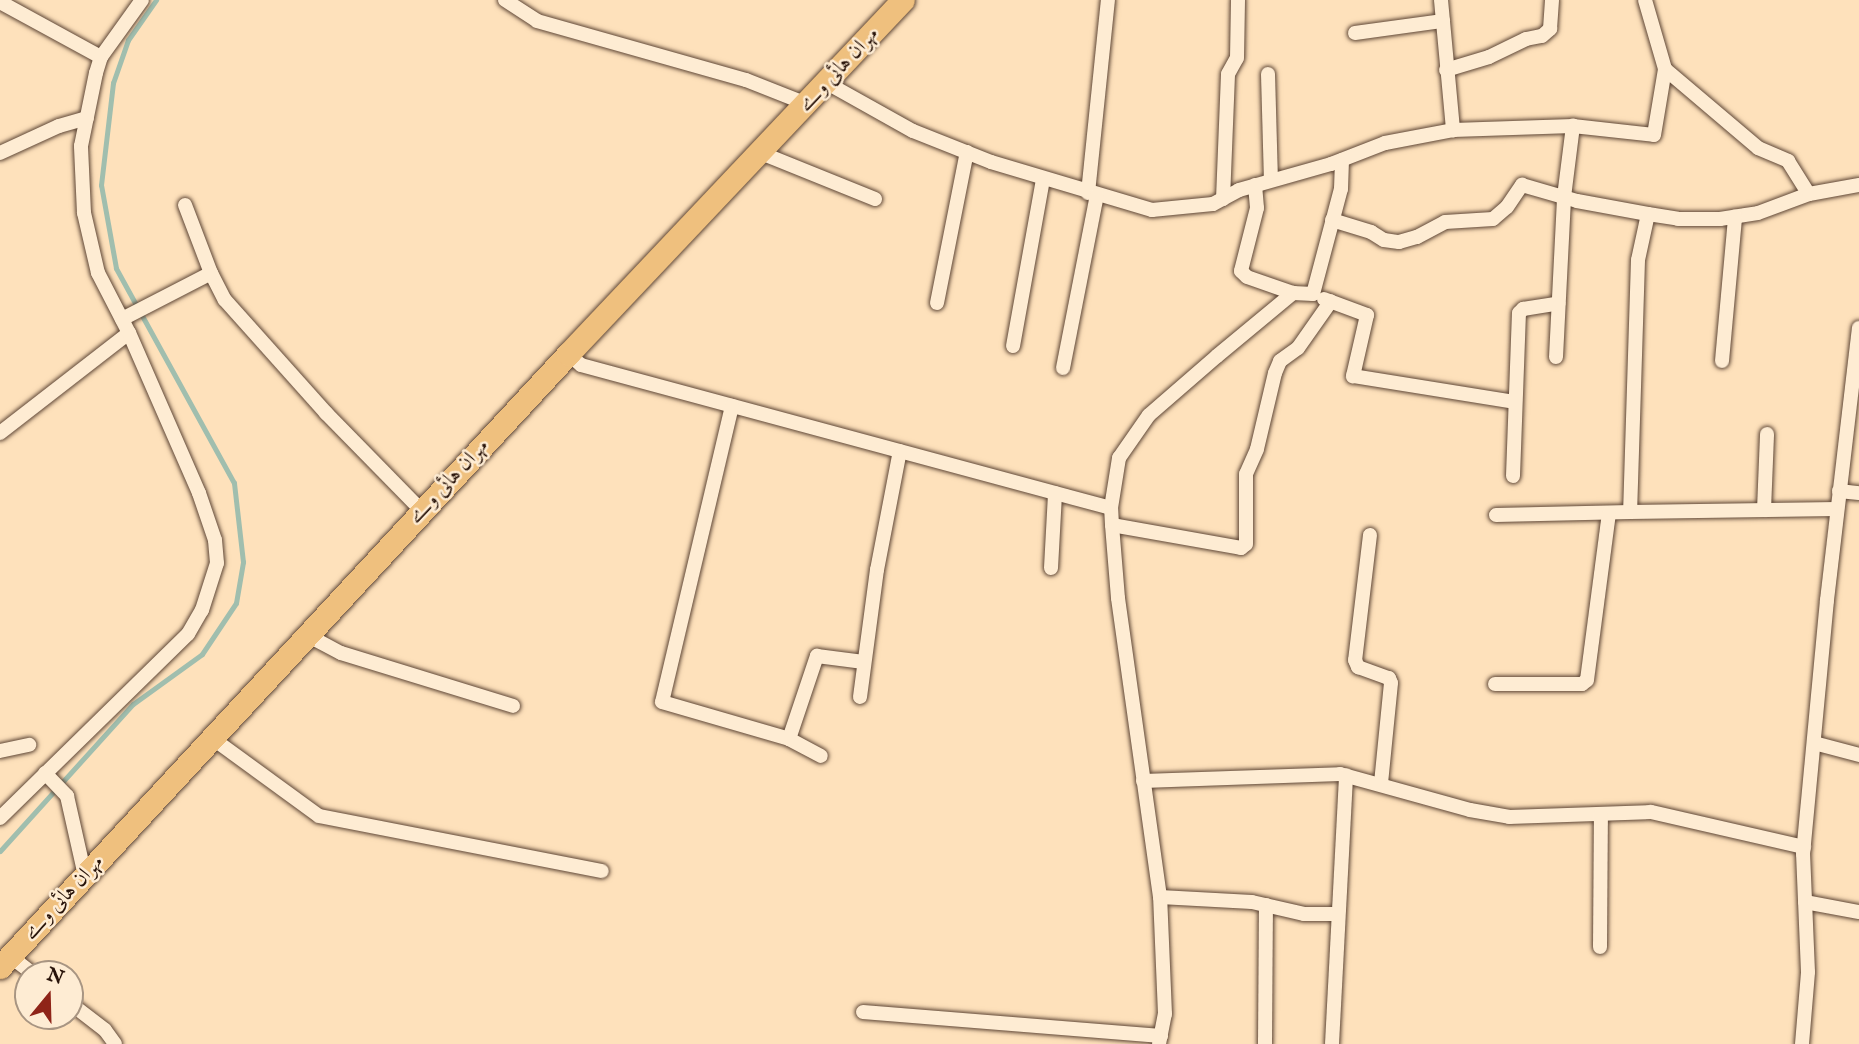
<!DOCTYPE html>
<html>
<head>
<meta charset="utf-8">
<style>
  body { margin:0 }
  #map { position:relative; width:1859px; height:1044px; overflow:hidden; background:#fee1bb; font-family:"IM FELL English",Amiri,serif }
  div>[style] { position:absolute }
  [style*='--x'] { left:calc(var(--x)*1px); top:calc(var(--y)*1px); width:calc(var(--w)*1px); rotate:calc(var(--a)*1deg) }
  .stream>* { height:5px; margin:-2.5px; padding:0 2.5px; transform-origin:2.5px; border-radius:2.5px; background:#a0beae }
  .roads { filter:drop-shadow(0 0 2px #5e4636) drop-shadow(0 0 2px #5e4636) }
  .minor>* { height:14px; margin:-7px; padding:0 7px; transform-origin:7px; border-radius:7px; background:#feecd3 }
  .primary>* { height:23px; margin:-11.5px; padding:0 11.5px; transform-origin:11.5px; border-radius:11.5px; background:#efc07e }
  span { translate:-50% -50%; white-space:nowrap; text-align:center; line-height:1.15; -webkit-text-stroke:5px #feecd3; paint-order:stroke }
  .street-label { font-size:21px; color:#281309 }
  .north { position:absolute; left:14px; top:960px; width:70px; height:70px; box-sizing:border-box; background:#feecd3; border:2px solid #a89582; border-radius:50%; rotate:19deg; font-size:19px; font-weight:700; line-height:28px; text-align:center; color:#281309 }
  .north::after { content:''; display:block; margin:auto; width:24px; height:32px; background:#8f2418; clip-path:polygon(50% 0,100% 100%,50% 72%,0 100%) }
</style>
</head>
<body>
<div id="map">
  <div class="stream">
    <div style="--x:0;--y:851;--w:198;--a:-47.9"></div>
    <div style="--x:133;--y:704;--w:85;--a:-35.9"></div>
    <div style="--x:202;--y:654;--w:61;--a:-56.3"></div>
    <div style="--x:236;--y:603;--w:42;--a:-80.3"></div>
    <div style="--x:243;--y:562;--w:80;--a:-96.5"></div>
    <div style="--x:234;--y:483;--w:245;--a:-118.8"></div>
    <div style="--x:116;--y:268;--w:84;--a:-100.2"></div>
    <div style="--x:101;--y:185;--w:103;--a:-83.3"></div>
    <div style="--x:113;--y:83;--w:46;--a:-70.8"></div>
    <div style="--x:128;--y:40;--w:49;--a:-55"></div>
  </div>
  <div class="roads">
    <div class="minor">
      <div style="--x:505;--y:0;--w:38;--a:33"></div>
      <div style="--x:537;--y:21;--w:217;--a:15.8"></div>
      <div style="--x:746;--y:80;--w:66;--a:21.5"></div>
      <div style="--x:1441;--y:0;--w:131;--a:84.7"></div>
      <div style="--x:1645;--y:0;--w:72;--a:73.8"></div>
      <div style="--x:1665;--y:69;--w:122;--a:40.3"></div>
      <div style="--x:1758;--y:148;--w:33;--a:23"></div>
      <div style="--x:1788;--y:161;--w:39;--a:58"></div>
      <div style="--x:0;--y:2;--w:115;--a:28.6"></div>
      <div style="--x:1355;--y:33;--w:89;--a:-7.8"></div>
      <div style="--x:1446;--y:70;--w:45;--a:-16.8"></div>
      <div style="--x:1489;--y:57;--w:41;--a:-25.9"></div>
      <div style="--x:1526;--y:39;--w:16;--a:-11"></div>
      <div style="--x:1542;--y:36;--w:11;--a:-41"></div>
      <div style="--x:1550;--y:29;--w:29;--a:-86"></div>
      <div style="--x:1268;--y:74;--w:106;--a:88.4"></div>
      <div style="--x:827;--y:83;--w:98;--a:29.2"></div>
      <div style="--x:913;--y:131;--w:84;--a:21.7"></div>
      <div style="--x:991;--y:162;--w:168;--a:16.6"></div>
      <div style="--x:1152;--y:210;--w:61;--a:-5.6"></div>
      <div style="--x:1213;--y:204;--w:30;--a:-28"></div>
      <div style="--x:1239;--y:190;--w:96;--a:-15.8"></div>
      <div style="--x:1331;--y:164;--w:58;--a:-21.3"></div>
      <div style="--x:1385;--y:143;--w:69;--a:-10.8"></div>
      <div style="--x:1453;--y:130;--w:120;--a:-1.9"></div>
      <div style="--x:1573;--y:126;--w:81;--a:6.3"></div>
      <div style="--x:1654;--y:135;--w:67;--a:-80.5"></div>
      <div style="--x:0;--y:153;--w:65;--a:-24.6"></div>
      <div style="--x:59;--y:126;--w:29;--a:-16"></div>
      <div style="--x:761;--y:153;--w:123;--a:22"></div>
      <div style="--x:1255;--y:185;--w:23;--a:85"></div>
      <div style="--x:1257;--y:208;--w:65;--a:104.3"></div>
      <div style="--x:1241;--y:271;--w:8;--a:45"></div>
      <div style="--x:1247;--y:277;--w:49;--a:19.2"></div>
      <div style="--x:1088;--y:193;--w:194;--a:-84.1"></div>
      <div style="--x:1223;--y:199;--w:125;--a:-87.7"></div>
      <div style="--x:1228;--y:74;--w:18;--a:-61"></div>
      <div style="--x:1237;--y:58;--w:58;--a:-89"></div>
      <div style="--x:185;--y:205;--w:73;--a:69.1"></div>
      <div style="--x:211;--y:273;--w:30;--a:63"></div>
      <div style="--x:225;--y:300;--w:152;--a:48.2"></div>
      <div style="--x:326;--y:413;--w:137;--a:45.6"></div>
      <div style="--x:1648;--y:214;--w:47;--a:102.3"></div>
      <div style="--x:1638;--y:260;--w:252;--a:91.8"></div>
      <div style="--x:1630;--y:512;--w:207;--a:-0.8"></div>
      <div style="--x:1332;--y:220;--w:41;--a:17.1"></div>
      <div style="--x:1371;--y:232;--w:15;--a:32"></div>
      <div style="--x:1384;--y:240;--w:15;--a:8"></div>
      <div style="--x:1399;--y:242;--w:19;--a:-16"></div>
      <div style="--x:1417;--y:237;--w:32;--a:-28"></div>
      <div style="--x:1445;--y:222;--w:48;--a:-3.6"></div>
      <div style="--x:1493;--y:219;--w:18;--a:-41"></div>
      <div style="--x:1507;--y:207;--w:27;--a:-56"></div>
      <div style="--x:1522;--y:185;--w:57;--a:16.2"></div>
      <div style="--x:1577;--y:201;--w:72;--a:10.4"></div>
      <div style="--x:1648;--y:214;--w:30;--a:9"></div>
      <div style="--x:1678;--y:219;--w:42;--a:0"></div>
      <div style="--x:1720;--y:219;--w:38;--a:-9"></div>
      <div style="--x:1758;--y:213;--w:54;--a:-20.4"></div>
      <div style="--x:1809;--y:194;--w:51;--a:-10.2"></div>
      <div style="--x:1324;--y:299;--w:46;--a:20.4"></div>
      <div style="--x:1367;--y:315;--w:63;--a:102.9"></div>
      <div style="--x:1353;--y:376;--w:164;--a:9.1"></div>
      <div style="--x:937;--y:303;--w:154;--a:-78.8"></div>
      <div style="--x:122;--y:319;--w:100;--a:-27.3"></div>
      <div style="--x:1013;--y:346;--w:170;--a:-79.8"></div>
      <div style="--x:568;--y:354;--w:17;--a:40"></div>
      <div style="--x:581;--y:365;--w:549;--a:15.1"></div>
      <div style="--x:1556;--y:357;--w:160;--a:-87.1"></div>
      <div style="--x:1564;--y:197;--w:72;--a:-82.8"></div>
      <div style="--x:1722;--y:361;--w:145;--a:-84.8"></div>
      <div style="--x:1063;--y:368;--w:176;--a:-78.9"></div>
      <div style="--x:732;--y:406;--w:304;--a:103.3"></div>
      <div style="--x:662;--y:702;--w:132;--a:16.2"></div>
      <div style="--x:789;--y:739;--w:36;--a:28"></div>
      <div style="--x:0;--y:433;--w:163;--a:-37.8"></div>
      <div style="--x:1513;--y:476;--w:163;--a:-87.9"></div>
      <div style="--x:1519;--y:313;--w:6;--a:-45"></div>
      <div style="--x:1523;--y:309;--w:36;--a:-9"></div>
      <div style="--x:1839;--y:491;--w:20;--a:6"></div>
      <div style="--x:1764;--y:510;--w:76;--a:-87.7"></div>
      <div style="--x:1496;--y:515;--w:134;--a:-1.3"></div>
      <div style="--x:1112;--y:525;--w:131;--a:10.1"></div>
      <div style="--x:1241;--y:548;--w:6;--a:-39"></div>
      <div style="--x:1246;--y:544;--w:70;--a:-90"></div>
      <div style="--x:1246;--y:474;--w:27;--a:-66"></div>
      <div style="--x:1257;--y:449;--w:78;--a:-76.7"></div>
      <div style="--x:1275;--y:373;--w:13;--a:-67"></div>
      <div style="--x:1280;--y:361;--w:22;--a:-36"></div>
      <div style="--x:1298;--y:348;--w:57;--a:-54.9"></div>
      <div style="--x:1370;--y:535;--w:126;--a:96.8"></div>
      <div style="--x:1355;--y:660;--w:8;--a:67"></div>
      <div style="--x:1358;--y:667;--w:33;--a:20"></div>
      <div style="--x:1389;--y:678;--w:5;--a:68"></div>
      <div style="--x:1391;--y:683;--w:101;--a:95.7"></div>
      <div style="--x:1051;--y:568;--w:75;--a:-86.9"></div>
      <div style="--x:307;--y:635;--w:38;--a:28"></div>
      <div style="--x:341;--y:653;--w:180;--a:17.1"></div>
      <div style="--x:1495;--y:684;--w:87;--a:0"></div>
      <div style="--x:1582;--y:684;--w:6;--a:-39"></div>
      <div style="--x:1587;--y:680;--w:168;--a:-82.5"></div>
      <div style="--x:860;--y:697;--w:128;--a:-82.4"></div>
      <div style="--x:877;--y:570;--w:121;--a:-79.1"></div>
      <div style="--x:212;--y:738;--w:132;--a:36.1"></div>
      <div style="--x:319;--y:816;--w:288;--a:11"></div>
      <div style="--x:789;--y:739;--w:88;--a:-71.4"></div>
      <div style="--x:817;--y:656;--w:47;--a:7.3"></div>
      <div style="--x:1814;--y:743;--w:47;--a:14.9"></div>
      <div style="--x:0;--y:751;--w:30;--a:-12"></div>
      <div style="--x:45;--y:773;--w:32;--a:46"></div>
      <div style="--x:67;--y:796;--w:82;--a:77.3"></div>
      <div style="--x:1143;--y:781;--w:197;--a:-2"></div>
      <div style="--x:1340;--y:774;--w:135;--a:15.5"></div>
      <div style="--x:1470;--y:810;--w:40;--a:10"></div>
      <div style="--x:1509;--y:817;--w:142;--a:-2"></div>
      <div style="--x:1651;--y:812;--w:157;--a:12.9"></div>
      <div style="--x:0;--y:818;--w:263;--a:-44.4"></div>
      <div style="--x:188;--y:634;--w:28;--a:-60"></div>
      <div style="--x:202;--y:610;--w:49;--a:-72.3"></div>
      <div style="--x:217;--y:563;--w:23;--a:-95"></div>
      <div style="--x:215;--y:540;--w:50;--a:-108.8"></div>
      <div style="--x:199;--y:493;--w:175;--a:-113.6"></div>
      <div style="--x:129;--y:333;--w:68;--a:-117.3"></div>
      <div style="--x:98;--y:273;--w:62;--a:-103.1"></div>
      <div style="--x:84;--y:213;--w:67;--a:-92.6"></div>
      <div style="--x:81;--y:146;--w:75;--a:-78.4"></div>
      <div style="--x:96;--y:73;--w:17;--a:-73"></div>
      <div style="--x:101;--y:57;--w:70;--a:-54.3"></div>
      <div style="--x:1160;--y:897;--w:92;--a:3.1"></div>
      <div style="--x:1252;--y:902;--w:53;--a:13"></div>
      <div style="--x:1304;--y:914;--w:33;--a:0"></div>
      <div style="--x:1805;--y:902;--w:55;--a:10.5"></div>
      <div style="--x:1600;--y:947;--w:133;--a:-89.6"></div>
      <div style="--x:10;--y:956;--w:29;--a:38"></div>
      <div style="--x:70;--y:1003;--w:44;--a:37.6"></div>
      <div style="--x:105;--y:1030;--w:17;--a:54"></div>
      <div style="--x:863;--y:1012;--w:299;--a:4.6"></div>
      <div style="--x:1159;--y:1044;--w:31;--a:-79"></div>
      <div style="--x:1165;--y:1014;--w:117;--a:-92.4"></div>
      <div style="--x:1160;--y:897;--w:302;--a:-98"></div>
      <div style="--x:1118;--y:598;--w:73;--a:-94.7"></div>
      <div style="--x:1112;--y:525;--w:17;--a:-93"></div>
      <div style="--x:1111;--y:508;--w:51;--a:-80.9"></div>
      <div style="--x:1119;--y:458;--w:52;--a:-55.1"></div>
      <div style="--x:1149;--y:415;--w:90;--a:-40.9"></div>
      <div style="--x:1217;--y:356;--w:99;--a:-39.7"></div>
      <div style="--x:1293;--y:293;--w:20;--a:3"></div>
      <div style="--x:1313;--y:294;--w:109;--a:-75.1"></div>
      <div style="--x:1341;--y:189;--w:29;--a:-88"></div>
      <div style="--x:1265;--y:1044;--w:139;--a:-89.6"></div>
      <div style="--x:1332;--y:1044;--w:269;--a:-87"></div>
      <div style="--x:1802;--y:1044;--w:72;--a:-85.2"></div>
      <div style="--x:1808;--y:972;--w:118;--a:-92.4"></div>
      <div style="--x:1803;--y:854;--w:255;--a:-84.6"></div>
      <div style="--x:1827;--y:600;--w:274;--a:-83.3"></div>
    </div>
    <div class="primary">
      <div style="--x:0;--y:967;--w:836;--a:-47.18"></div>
      <div style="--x:568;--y:354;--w:487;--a:-46.6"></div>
    </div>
  </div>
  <div class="street-label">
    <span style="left:839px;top:70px;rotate:-47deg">مہران ہائی وے</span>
    <span style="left:449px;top:482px;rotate:-47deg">مہران ہائی وے</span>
    <span style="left:64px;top:898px;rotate:-47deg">مہران ہائی وے</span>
  </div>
  <div class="north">N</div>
</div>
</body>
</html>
